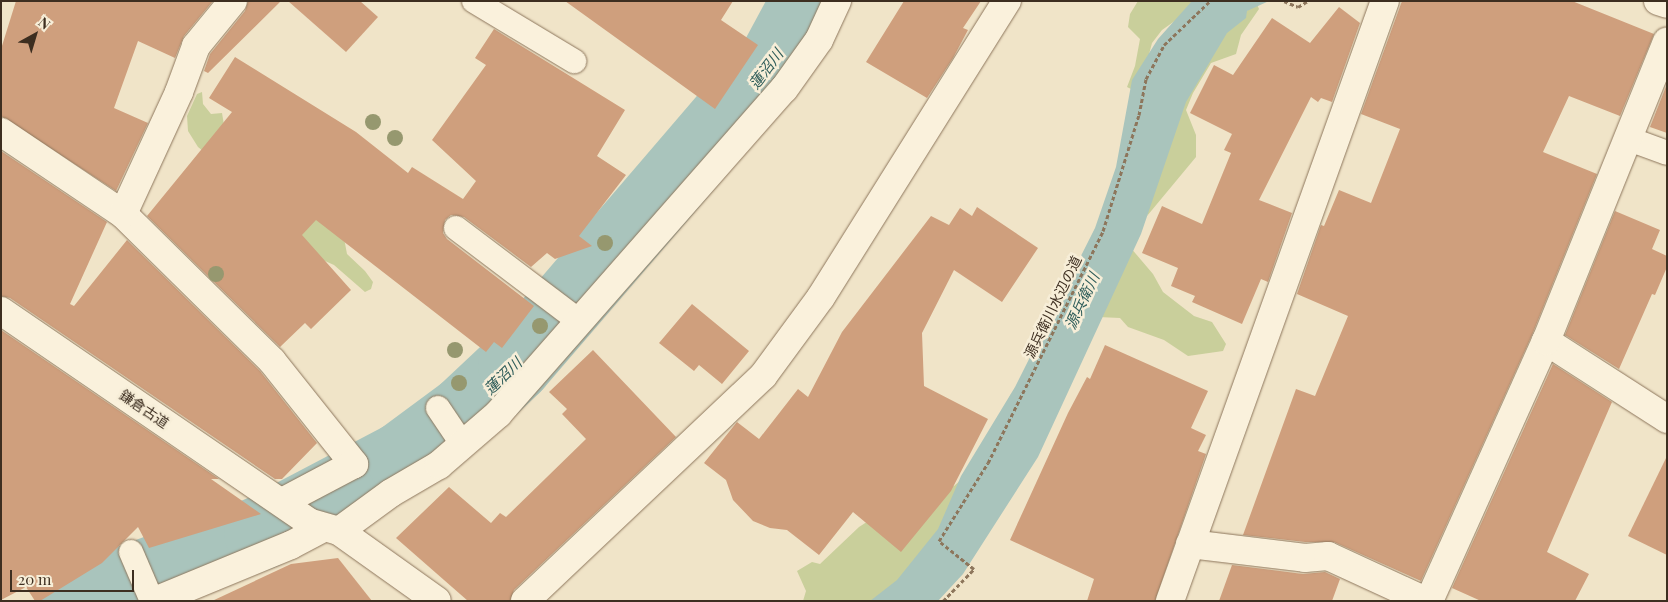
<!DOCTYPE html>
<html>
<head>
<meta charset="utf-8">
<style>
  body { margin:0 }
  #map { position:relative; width:1668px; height:602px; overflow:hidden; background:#f0e4c8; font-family:"Playfair Display","Noto Sans JP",serif }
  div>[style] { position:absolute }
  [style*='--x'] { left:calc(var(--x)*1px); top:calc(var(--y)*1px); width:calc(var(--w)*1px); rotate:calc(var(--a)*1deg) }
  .green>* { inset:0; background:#c9cf9b }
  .water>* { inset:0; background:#a9c4bc }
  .river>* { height:74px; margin:-37px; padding:0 37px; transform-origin:37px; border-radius:37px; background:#a9c4bc }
  .building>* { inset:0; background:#cf9f7d }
  .path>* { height:3px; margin-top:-1.5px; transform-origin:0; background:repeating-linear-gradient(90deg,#8d765c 0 4px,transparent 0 6.5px) }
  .roads { filter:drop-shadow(0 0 1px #8d765c) drop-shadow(0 0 1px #8d765c) }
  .service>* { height:24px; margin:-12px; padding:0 12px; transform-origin:12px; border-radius:12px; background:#faf1dc }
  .minor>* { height:28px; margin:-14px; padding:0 14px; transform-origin:14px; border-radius:14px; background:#faf1dc }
  .trees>* { width:16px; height:16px; margin:-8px; border-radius:50%; background:#96986f }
  span { translate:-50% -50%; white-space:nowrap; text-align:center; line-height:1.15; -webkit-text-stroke:5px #f7eed8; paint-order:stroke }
  .street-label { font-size:14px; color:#3d2e20 }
  .water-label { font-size:15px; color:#2f5d5a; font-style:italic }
  .frame { position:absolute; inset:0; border:2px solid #3d2e20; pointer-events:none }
  .north { position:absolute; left:10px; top:10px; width:50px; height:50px; -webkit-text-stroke:4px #f7eed8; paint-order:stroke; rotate:39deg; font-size:14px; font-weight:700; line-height:20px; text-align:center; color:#3d2e20 }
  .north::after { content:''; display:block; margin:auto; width:18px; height:22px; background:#3d2e20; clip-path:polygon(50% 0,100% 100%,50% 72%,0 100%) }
  .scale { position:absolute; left:10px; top:570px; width:124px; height:22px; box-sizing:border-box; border:2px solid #3d2e20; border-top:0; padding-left:6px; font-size:15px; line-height:18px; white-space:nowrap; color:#3d2e20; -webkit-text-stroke:4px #f7eed8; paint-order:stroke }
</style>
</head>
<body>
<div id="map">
  <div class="green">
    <div style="clip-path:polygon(1138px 1px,1203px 1px,1162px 30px,1152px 43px,1147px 62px,1133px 90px,1127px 87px,1135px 66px,1140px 39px,1128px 27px,1130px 14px)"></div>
    <div style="clip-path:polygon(1257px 4px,1259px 9px,1241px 35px,1236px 54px,1211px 63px,1193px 93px,1186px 110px,1196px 135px,1196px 157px,1147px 216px,1187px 50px)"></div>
    <div style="clip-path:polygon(202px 92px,203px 104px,211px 114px,222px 113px,224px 125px,344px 238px,347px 254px,365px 271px,373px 282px,371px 289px,365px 292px,334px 265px,316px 257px,254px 192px,198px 147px,188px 131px,187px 116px,197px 94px)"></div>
    <div style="clip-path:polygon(1130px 247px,1153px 274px,1163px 292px,1194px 316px,1212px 322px,1226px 344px,1223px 351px,1188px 356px,1164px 340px,1128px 327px,1120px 318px,1098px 317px)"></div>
    <div style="clip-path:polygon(1011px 394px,1021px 414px,887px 601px,803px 601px,806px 591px,797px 571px,812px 562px,820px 564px,859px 527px,907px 496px,954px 486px,971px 471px)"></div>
  </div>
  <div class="water">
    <div style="clip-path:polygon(1192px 1px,1269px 1px,1247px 11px,1246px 18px,1227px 33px,1186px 102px,1141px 234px,1038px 457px,963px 574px,938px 601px,870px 601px,897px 580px,938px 529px,961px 476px,1015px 387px,1095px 228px,1116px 167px,1132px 80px,1158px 39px)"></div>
  </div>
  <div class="river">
    <div style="--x:78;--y:601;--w:195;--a:-20.4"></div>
    <div style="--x:261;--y:533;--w:161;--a:-27.8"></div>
    <div style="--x:403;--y:458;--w:77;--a:-36.6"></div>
    <div style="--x:465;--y:412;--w:69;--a:-43.2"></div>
    <div style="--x:515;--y:365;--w:399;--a:-49.4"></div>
    <div style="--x:775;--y:62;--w:69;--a:-61.6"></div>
  </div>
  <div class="building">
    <div style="clip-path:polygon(16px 1px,213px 1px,184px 36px,175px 58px,138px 41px,114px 108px,148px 123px,116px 191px,1px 116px,1px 49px)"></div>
    <div style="clip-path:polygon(248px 1px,281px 1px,208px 73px,204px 71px,210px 54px,245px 11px)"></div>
    <div style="clip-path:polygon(288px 1px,360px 1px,378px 17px,346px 52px)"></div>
    <div style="clip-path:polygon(565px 1px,733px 1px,721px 20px,758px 45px,715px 109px)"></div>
    <div style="clip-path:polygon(904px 1px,981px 1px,963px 28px,968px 30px,953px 58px,927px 98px,866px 62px)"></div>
    <div style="clip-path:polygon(1402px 1px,1572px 1px,1654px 34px,1620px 116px,1569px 96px,1543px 152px,1597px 174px,1532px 335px,1421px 581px,1334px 542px,1305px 542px,1243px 535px,1296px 389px,1315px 396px,1348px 316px,1297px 294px,1321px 225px,1324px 226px,1339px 190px,1371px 203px,1400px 129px,1361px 114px)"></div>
    <div style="clip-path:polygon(1339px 7px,1360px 23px,1332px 102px,1321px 98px,1318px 102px,1311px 97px,1259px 200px,1292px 213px,1268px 282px,1261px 279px,1242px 324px,1192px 302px,1195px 296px,1171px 286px,1178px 268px,1142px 253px,1162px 206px,1202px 224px,1231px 153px,1224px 150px,1232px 134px,1190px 113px,1214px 65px,1233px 75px,1272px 18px,1310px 43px)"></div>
    <div style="clip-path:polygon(494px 29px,625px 110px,597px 156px,626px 175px,579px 236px,592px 246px,555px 259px,547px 253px,531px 267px,464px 217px,451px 215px,445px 220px,443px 233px,447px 239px,534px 306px,502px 348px,494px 342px,486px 352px,316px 220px,302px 235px,351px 290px,311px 329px,305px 323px,280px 347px,147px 216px,232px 112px,209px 98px,235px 57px,356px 132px,408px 173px,412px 167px,463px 199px,476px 181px,432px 140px,486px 65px,475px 58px)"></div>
    <div style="clip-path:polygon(1667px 84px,1667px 133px,1650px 127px)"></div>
    <div style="clip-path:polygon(1px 151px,107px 222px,70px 304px,74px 306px,127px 240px,260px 371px,317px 443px,282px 479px,275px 479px,10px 298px,1px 296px)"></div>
    <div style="clip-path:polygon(977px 207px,1038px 248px,1002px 302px,954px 270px,922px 333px,924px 386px,988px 419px,951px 491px,901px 552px,853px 512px,819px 555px,787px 530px,770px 528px,753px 521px,733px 500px,726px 480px,704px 463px,737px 422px,759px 439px,798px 389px,808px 397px,842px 332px,931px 216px,949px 225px,960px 208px,972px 216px)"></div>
    <div style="clip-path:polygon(1615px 211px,1660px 230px,1652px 249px,1667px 256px,1667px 267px,1655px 295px,1652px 294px,1619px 369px,1565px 335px)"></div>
    <div style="clip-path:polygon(692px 304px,749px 351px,722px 384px,699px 365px,694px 371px,659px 343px)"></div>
    <div style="clip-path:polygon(1px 330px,219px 479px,211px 479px,261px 514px,149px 548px,138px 527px,102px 563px,40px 601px,35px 601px,26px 587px,1px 600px)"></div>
    <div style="clip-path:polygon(1105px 345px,1208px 391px,1191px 428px,1206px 435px,1198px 451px,1206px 454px,1155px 601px,1087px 601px,1094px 579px,1010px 540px,1068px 413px,1087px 377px,1090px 379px)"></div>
    <div style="clip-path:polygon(593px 350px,676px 437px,514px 590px,510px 601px,468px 601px,396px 538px,449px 487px,491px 523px,500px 513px,506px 517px,586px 439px,562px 414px,567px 409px,549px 392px)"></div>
    <div style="clip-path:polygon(1553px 364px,1612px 402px,1547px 552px,1589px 574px,1575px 601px,1481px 601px,1452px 588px)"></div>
    <div style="clip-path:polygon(1667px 456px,1667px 555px,1628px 536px)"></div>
    <div style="clip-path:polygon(338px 558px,372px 601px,212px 601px,291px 564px)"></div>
    <div style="clip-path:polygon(1232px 565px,1303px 574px,1325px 572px,1340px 579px,1332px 601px,1219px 601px)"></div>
  </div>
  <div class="path">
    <div style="--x:1284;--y:1;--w:15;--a:23"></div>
    <div style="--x:1298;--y:7;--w:12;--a:-31"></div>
    <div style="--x:943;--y:601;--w:45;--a:-45.9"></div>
    <div style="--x:974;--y:569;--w:45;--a:-141.3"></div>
    <div style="--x:939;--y:541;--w:92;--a:-57.9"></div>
    <div style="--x:988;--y:463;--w:259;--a:-63.6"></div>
    <div style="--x:1103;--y:231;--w:121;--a:-72.8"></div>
    <div style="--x:1139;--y:115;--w:37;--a:-79"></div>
    <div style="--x:1146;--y:79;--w:38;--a:-62"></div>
    <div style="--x:1164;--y:45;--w:64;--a:-43.7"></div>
  </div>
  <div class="roads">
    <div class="service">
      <div style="--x:474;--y:1;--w:117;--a:31"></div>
      <div style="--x:1629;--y:139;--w:40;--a:20.2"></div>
      <div style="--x:456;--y:228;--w:154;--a:37.1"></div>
      <div style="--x:438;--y:408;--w:45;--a:56"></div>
      <div style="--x:131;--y:552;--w:53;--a:66.8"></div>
    </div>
    <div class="minor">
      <div style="--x:1658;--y:1;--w:9;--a:18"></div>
      <div style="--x:1;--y:132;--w:147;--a:33.9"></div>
      <div style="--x:123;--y:214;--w:209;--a:44.6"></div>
      <div style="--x:272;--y:361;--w:132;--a:51.5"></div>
      <div style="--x:354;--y:464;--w:81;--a:152.2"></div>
      <div style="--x:123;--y:214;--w:134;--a:-65.3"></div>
      <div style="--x:179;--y:92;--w:49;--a:-69.7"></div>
      <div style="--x:196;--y:46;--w:58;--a:-50.6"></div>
      <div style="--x:1;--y:311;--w:376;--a:34.4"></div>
      <div style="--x:311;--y:523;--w:29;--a:16"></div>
      <div style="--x:339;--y:531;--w:120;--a:35.5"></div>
      <div style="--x:1546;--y:341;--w:144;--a:32.8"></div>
      <div style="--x:339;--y:531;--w:64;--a:-36.2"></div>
      <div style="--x:391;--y:493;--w:56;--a:-30.3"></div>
      <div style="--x:439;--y:465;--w:78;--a:-40.8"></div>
      <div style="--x:498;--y:414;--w:433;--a:-48.7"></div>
      <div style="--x:784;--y:89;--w:60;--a:-54.5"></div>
      <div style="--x:819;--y:40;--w:43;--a:-65.2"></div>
      <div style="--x:1190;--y:544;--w:116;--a:6.9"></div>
      <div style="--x:1305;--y:558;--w:23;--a:-5"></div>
      <div style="--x:1328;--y:556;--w:108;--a:24.7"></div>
      <div style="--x:155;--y:601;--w:147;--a:-22.4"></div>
      <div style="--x:291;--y:545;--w:36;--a:-28"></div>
      <div style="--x:525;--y:601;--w:328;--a:-43.4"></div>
      <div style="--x:763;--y:376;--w:98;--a:-53.7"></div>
      <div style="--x:821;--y:297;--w:350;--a:-57.9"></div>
      <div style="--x:1170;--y:601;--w:637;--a:-70.29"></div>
      <div style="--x:1429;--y:601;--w:285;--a:-65.8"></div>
      <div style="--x:1546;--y:341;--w:323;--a:-68"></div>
    </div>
  </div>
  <div class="trees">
    <div style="left:373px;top:122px"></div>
    <div style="left:395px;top:138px"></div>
    <div style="left:605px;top:243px"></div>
    <div style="left:216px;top:274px"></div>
    <div style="left:540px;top:326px"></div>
    <div style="left:455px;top:350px"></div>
    <div style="left:459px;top:383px"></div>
  </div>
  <div class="street-label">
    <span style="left:1053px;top:307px;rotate:-64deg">源兵衛川水辺の道</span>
    <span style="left:144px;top:409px;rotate:34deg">鎌倉古道</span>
  </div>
  <div class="water-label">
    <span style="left:766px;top:69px;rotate:-53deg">蓮沼川</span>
    <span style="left:1082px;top:301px;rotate:-65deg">源兵衛川</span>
    <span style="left:503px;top:376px;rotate:-44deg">蓮沼川</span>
  </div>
  <div class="frame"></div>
  <div class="north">N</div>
  <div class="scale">20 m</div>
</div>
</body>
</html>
